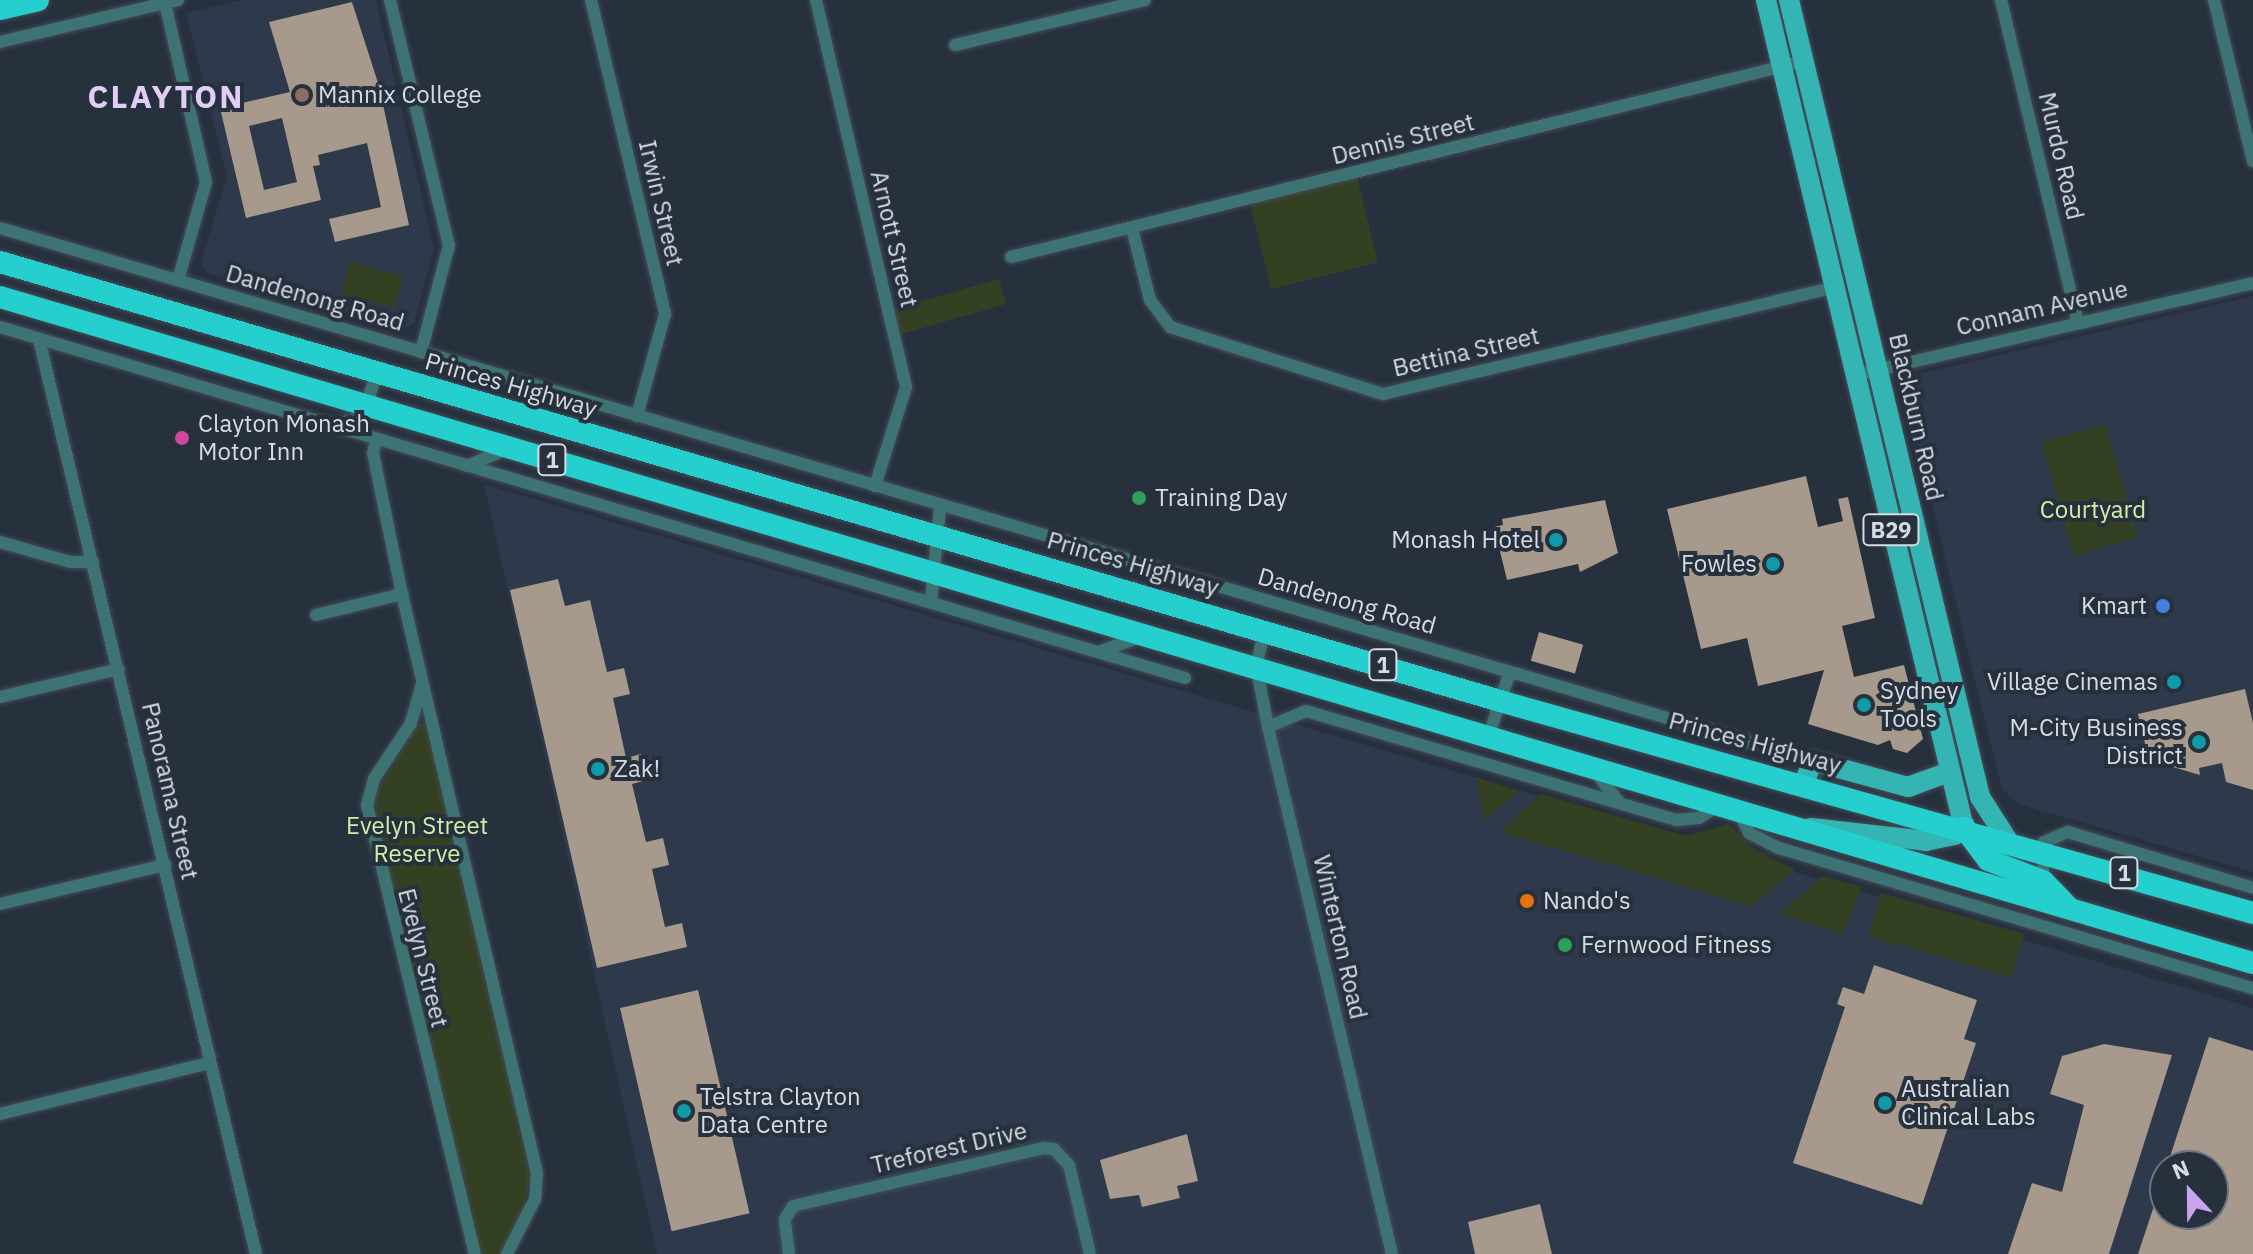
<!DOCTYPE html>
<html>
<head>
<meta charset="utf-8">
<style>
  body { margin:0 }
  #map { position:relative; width:2253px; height:1254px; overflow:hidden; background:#27303d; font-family:"IBM Plex Sans",sans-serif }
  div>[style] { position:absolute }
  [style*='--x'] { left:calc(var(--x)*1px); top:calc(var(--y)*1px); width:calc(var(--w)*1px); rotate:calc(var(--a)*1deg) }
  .built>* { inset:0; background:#2e3a4c }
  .green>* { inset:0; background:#344022; transform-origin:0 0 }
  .building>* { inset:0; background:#a7998b; transform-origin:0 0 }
  .roads { filter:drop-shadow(0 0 2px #434c58) drop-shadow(0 0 2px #434c58) }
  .street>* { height:12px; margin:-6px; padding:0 6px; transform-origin:6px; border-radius:6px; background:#3d7372 }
  .primary>* { height:20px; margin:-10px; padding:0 10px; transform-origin:10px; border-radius:10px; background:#34b5b4 }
  .highway>* { height:22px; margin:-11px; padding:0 11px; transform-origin:11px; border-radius:11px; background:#25cfce }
  .dots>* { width:22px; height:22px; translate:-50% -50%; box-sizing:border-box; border:4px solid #27303d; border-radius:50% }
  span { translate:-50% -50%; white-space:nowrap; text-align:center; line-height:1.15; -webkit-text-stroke:8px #27303d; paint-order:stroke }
  .shield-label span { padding:2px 6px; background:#27303d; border:2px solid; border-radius:6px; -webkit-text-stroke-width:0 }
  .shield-label { font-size:22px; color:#d6dce4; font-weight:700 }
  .poi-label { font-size:24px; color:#d6dce4 }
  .left { translate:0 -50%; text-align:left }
  .right { translate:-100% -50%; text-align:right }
  .street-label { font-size:24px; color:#d6dce4 }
  .park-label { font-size:24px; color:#d2eea7 }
  .district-label { font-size:32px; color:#e0cef8; font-weight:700; letter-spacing:2px }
  .north { position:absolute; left:2149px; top:1150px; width:80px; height:80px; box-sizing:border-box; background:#27303d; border:2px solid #6d7580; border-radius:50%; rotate:338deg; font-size:22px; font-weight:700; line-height:32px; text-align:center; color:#d6dce4 }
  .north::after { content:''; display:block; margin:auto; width:28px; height:36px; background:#c7a6ef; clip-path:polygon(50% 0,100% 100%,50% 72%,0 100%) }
</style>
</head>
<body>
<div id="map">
  <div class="built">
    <div style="clip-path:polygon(242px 0,376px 0,434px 249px,414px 323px,403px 329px,207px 273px,201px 262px,227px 177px,186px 13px)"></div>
    <div style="clip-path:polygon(2253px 296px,2253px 872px,2018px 804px,2002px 789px,1901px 378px)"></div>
    <div style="clip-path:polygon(evenodd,484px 484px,2253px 1008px,2253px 1254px,657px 1254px,484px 484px,2165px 1166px,2213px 1166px,2213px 1214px,2165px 1214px,2165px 1166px)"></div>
  </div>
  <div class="green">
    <div style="left:1356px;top:174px;width:91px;height:110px;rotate:76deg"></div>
    <div style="left:350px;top:262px;width:55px;height:33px;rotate:15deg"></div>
    <div style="left:999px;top:279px;width:26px;height:109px;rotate:74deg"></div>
    <div style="left:2105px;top:424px;width:118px;height:66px;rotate:74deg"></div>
    <div style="clip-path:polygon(419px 723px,428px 725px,533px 1167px,520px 1225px,501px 1254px,481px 1254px,374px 811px,377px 789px)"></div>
    <div style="clip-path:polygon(1475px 777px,1519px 791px,1485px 820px)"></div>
    <div style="clip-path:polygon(1541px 794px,1686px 836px,1729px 824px,1751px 847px,1795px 870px,1751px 906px,1500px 832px)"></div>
    <div style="clip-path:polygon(1823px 876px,1862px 887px,1843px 934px,1779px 914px)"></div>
    <div style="left:1881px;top:893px;width:149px;height:45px;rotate:16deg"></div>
  </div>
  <div class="building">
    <div style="clip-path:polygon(evenodd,352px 2px,379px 86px,409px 225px,335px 242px,329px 219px,381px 207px,367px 143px,318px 155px,320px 165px,313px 166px,321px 200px,246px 218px,220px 108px,290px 92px,269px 22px,352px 2px,282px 118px,297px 182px,264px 190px,249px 126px,282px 118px)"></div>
    <div style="clip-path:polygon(1806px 476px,1818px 527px,1843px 521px,1838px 499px,1848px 497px,1875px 618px,1842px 626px,1854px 677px,1904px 665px,1923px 739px,1907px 753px,1893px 749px,1890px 740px,1878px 745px,1808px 724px,1824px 670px,1758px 686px,1747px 638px,1701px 649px,1667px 509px)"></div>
    <div style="clip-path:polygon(1605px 500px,1618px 553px,1580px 572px,1578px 564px,1507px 580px,1494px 527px,1503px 525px,1502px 519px)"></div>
    <div style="clip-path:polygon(558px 579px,565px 606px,590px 600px,607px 672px,624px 668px,630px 694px,613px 698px,626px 758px,641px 754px,647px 780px,632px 784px,646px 842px,663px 838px,669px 865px,652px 869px,665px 927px,682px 923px,687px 947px,597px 968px,510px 590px)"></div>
    <div style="left:1539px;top:632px;width:46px;height:30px;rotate:16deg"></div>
    <div style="clip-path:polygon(2245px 689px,2253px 723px,2253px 790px,2226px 782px,2222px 763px,2199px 768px,2200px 775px,2149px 760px,2138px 714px)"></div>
    <div style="clip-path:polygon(1874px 965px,1977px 1000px,1964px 1039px,1976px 1043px,1922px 1205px,1793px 1163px,1845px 1007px,1837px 1004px,1843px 987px,1864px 994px)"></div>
    <div style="left:698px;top:990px;width:229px;height:80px;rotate:77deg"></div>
    <div style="clip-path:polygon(2209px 1037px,2253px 1051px,2253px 1254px,2138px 1254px,2163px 1179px,2165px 1214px,2213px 1214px,2213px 1166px,2167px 1166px)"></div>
    <div style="clip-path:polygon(2104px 1044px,2172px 1055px,2109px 1254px,2008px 1254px,2032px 1183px,2062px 1192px,2084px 1105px,2050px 1094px,2062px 1056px)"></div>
    <div style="clip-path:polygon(1187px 1134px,1198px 1181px,1177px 1186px,1180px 1198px,1142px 1207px,1139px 1195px,1110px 1199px,1100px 1160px)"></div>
    <div style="clip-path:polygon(1540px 1204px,1552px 1254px,1475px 1254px,1468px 1222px)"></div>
  </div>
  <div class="roads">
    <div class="street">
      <div style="--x:390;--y:0;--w:252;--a:76.5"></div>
      <div style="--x:449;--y:245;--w:111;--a:104.7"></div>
      <div style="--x:591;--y:0;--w:323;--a:76.7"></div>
      <div style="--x:665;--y:314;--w:106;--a:105.4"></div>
      <div style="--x:816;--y:0;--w:397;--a:76.9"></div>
      <div style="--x:906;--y:387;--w:104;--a:107.4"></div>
      <div style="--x:2001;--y:0;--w:331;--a:76.6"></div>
      <div style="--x:2214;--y:0;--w:166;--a:76.4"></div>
      <div style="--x:165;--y:3;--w:184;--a:77.1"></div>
      <div style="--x:206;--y:182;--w:102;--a:105.9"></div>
      <div style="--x:0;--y:42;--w:183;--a:-13.3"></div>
      <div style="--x:955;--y:45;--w:195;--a:-13.3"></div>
      <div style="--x:0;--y:228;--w:1890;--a:16.38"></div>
      <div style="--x:1132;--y:228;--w:74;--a:76"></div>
      <div style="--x:1150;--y:300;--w:34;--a:53"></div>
      <div style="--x:1170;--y:327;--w:223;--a:17.5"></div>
      <div style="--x:1383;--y:394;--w:464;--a:-13.3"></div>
      <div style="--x:1011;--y:257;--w:817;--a:-13.88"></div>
      <div style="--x:0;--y:327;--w:1236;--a:16.5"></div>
      <div style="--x:39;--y:339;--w:940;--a:76.66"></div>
      <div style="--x:1855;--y:375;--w:408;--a:-13"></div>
      <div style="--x:330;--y:425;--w:33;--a:-12"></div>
      <div style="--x:362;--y:418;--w:47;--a:-71.6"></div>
      <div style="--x:376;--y:441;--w:12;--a:104"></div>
      <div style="--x:373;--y:453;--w:144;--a:78.4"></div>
      <div style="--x:402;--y:594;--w:595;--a:76.88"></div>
      <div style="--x:537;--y:1173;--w:26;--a:94"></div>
      <div style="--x:535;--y:1199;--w:62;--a:117"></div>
      <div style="--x:467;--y:466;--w:43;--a:-23"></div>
      <div style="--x:0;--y:542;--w:73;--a:15.9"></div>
      <div style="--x:70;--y:562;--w:23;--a:0"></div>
      <div style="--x:931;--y:601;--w:94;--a:-84.5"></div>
      <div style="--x:316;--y:615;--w:89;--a:-13.7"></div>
      <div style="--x:1265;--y:630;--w:36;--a:104"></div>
      <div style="--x:1256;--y:665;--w:63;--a:79"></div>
      <div style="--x:1268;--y:727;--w:541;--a:76.76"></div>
      <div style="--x:1101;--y:651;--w:45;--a:-19.7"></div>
      <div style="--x:422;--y:684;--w:41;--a:105.8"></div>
      <div style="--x:411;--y:723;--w:67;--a:123.5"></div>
      <div style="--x:374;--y:779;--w:27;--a:105"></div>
      <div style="--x:367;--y:805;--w:462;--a:76.5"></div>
      <div style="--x:0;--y:697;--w:122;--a:-13.2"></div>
      <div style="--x:1268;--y:727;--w:41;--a:-22.8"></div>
      <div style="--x:1306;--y:711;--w:386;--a:16.4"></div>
      <div style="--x:1676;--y:820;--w:23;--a:-5"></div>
      <div style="--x:1699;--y:818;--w:24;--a:-33"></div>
      <div style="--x:1489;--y:735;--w:66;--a:-71.6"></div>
      <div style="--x:1593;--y:769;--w:42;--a:51.8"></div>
      <div style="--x:1738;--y:811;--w:25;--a:63"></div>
      <div style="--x:1749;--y:833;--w:34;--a:27"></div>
      <div style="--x:1779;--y:848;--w:494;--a:16.5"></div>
      <div style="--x:2043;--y:881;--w:39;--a:-89"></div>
      <div style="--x:2044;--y:842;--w:26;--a:-23"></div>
      <div style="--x:2068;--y:832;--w:193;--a:16.8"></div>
      <div style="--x:0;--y:904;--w:170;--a:-13.3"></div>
      <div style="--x:0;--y:1114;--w:216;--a:-13.7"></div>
      <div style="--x:789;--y:1254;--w:35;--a:-97"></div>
      <div style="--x:785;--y:1219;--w:15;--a:-58"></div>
      <div style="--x:793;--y:1206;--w:258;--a:-13"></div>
      <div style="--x:1044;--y:1148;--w:10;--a:6"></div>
      <div style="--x:1054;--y:1149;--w:22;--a:47"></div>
      <div style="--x:1069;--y:1165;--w:91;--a:76.7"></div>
    </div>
    <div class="primary">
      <div style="--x:1766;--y:0;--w:851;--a:76.55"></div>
      <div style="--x:1789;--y:0;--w:820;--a:76.52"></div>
      <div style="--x:1980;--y:797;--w:50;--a:57.3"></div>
      <div style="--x:1804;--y:783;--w:24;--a:-68"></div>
      <div style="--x:1813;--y:761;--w:98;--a:15.3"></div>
      <div style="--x:1908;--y:787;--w:44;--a:-20.1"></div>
      <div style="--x:1811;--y:828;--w:116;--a:6.4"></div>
      <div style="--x:1926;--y:841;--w:30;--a:-12"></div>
      <div style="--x:1955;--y:835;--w:14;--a:-45"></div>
    </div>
    <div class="highway">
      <div style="--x:0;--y:9;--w:39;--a:-13"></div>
      <div style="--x:0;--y:262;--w:1563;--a:16.31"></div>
      <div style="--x:1500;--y:701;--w:782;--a:15.72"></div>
      <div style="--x:0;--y:297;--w:2349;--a:16.47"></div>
      <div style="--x:1964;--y:828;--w:40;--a:53"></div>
      <div style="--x:1988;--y:860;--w:59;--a:20.9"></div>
      <div style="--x:2043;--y:881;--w:35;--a:46"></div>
    </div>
  </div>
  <div class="dots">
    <div style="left:302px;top:95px;background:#8d6e63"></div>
    <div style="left:182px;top:438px;background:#d1479c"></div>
    <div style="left:1139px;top:498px;background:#2e9e5b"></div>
    <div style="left:1556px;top:540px;background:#0f9aa8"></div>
    <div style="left:1773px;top:564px;background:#0f9aa8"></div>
    <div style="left:2163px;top:606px;background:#3f7fe0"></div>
    <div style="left:2174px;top:682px;background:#0f9aa8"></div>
    <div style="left:1864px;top:705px;background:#0f9aa8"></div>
    <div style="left:2199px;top:742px;background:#0f9aa8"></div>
    <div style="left:598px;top:769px;background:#0f9aa8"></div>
    <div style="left:1527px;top:901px;background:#e8710a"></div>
    <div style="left:1565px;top:945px;background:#2e9e5b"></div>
    <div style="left:1885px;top:1103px;background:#0f9aa8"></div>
    <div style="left:684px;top:1111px;background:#0f9aa8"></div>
  </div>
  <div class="shield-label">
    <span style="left:552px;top:460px">1</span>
    <span style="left:1891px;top:530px">B29</span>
    <span style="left:1383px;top:665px">1</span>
    <span style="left:2124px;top:873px">1</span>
  </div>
  <div class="poi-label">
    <span class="left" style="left:318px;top:95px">Mannix College</span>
    <span class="left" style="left:198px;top:438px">Clayton Monash<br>Motor Inn</span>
    <span class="left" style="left:1155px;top:498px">Training Day</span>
    <span class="right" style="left:1540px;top:540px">Monash Hotel</span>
    <span class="right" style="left:1757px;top:564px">Fowles</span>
    <span class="right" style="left:2147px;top:606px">Kmart</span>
    <span class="right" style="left:2158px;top:682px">Village Cinemas</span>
    <span class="left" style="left:1880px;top:705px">Sydney<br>Tools</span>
    <span class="right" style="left:2183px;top:742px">M-City Business<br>District</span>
    <span class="left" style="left:614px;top:769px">Zak!</span>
    <span class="left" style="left:1543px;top:901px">Nando's</span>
    <span class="left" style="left:1581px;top:945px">Fernwood Fitness</span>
    <span class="left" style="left:1901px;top:1103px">Australian<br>Clinical Labs</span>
    <span class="left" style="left:700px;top:1111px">Telstra Clayton<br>Data Centre</span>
  </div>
  <div class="street-label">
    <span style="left:1403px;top:139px;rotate:-14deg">Dennis Street</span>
    <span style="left:2061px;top:156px;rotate:77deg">Murdo Road</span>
    <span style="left:661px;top:203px;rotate:77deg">Irwin Street</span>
    <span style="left:894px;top:239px;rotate:77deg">Arnott Street</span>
    <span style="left:315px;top:298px;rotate:16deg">Dandenong Road</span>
    <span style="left:2042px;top:308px;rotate:-13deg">Connam Avenue</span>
    <span style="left:1466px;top:352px;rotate:-13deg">Bettina Street</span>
    <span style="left:511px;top:385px;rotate:16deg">Princes Highway</span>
    <span style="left:1916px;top:417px;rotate:77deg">Blackburn Road</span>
    <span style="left:1133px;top:564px;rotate:16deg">Princes Highway</span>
    <span style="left:1347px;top:601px;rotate:16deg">Dandenong Road</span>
    <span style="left:1755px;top:743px;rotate:15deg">Princes Highway</span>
    <span style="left:170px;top:791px;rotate:77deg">Panorama Street</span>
    <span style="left:1340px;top:937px;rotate:77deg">Winterton Road</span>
    <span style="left:423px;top:958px;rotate:76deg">Evelyn Street</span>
    <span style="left:949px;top:1148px;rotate:-13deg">Treforest Drive</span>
  </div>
  <div class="park-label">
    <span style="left:2093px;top:510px">Courtyard</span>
    <span style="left:417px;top:840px">Evelyn Street<br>Reserve</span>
  </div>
  <div class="district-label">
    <span style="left:166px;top:96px">CLAYTON</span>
  </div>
  <div class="north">N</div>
</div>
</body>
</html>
